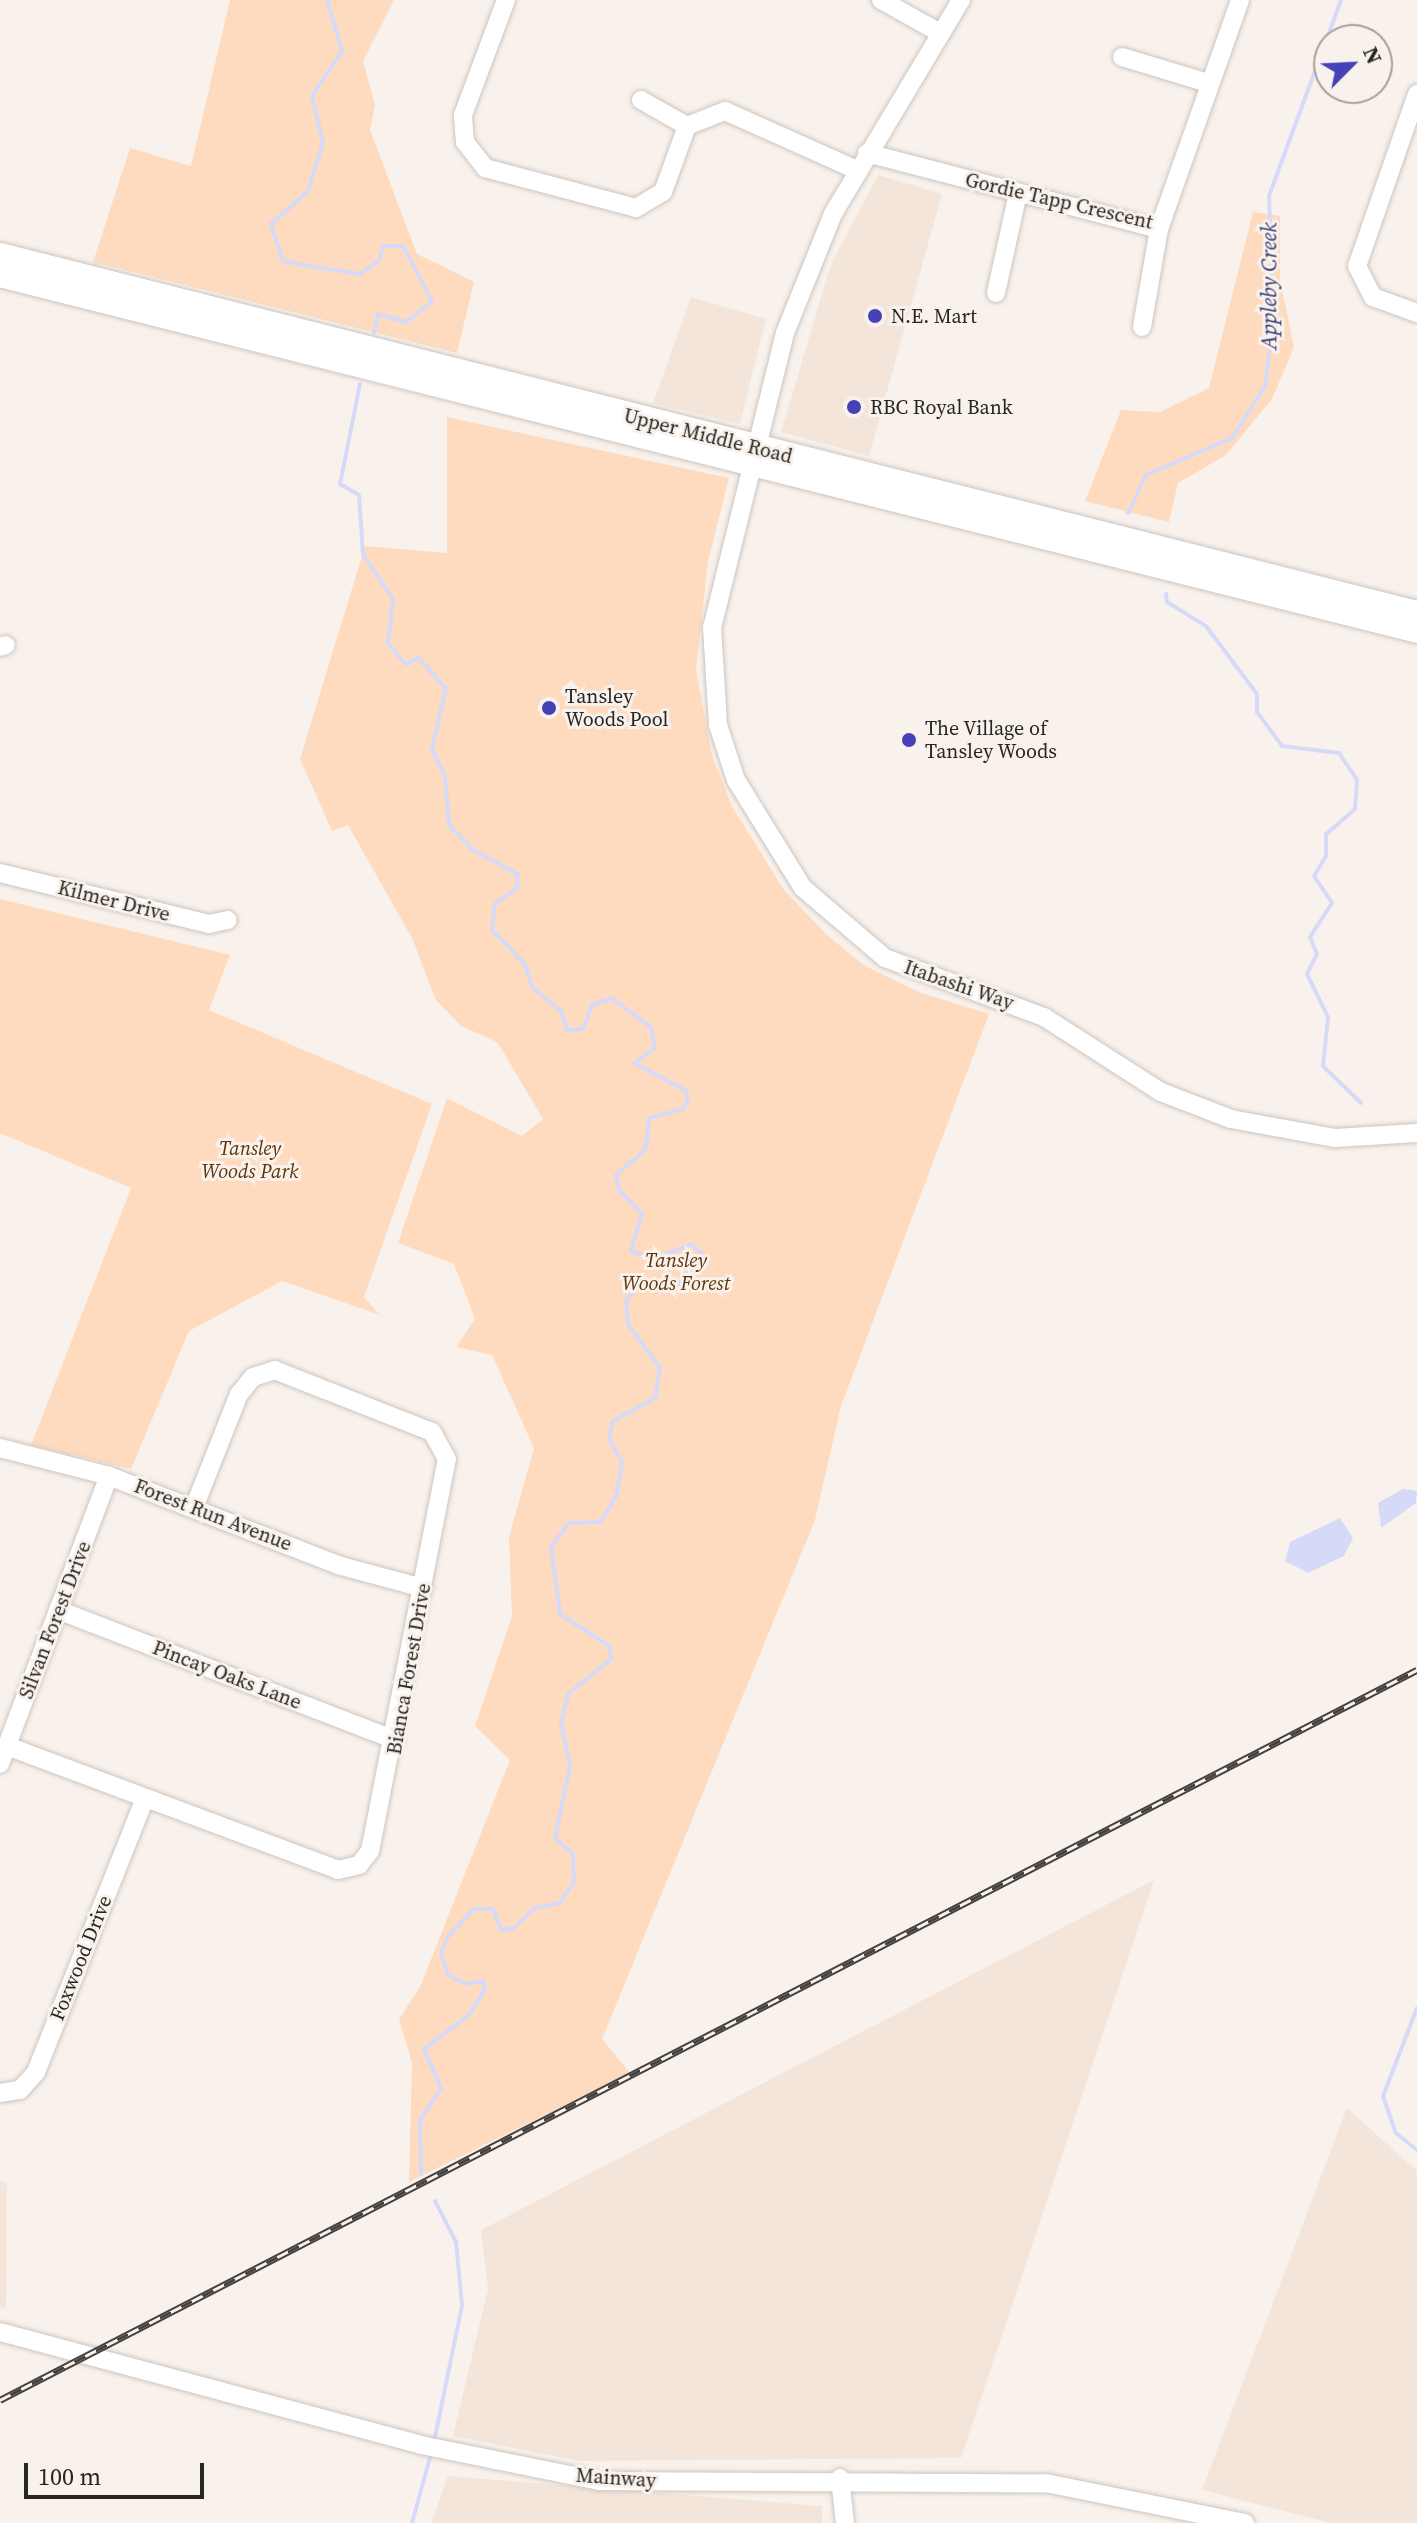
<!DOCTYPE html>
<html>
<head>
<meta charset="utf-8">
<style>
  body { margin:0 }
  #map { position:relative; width:1417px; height:2523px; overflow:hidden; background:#f9f2ec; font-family:"Source Serif 4",serif }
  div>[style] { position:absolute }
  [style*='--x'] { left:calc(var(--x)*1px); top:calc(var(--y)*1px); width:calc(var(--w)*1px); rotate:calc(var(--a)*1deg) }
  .built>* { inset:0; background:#f3e5da }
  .green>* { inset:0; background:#fedbbe }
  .water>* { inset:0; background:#d5daf9 }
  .stream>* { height:4px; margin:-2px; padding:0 2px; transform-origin:2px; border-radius:2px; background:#d5daf9 }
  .roads { filter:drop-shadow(0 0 2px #ccc5c0) drop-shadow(0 0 2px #ccc5c0) }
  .minor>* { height:18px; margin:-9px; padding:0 9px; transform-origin:9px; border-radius:9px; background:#fff }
  .major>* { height:22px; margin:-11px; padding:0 11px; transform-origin:11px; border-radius:11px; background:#fff }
  .rail>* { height:7px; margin-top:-3.5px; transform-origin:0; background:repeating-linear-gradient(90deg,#f9f2ec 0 12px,#44413e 0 24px); box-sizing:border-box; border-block:2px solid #44413e }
  .dots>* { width:22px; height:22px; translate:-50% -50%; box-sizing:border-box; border:4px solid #f9f2ec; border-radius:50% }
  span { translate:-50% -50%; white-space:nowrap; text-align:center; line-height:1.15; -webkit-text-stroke:6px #f9f2ec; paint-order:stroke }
  .street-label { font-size:20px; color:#282623 }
  .poi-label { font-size:20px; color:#282623 }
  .left { translate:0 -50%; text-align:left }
  .park-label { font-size:20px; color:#5e3508; font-style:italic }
  .water-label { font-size:22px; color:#353773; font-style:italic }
  .north { position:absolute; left:1313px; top:24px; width:80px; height:80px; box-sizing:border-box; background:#f9f2ec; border:2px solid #a5a09c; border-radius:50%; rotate:66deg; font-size:22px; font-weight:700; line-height:32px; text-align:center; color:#282623 }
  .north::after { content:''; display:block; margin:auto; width:28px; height:36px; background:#4641b6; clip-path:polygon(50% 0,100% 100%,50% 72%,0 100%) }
  .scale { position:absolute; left:24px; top:2463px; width:180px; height:36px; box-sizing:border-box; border:4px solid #282623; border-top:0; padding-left:10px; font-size:24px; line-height:28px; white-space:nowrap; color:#282623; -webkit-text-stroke:6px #f9f2ec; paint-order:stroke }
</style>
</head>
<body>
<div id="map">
  <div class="built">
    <div style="clip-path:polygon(878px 175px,942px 194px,869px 456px,781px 432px,831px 264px)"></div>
    <div style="clip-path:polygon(691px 297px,766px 319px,740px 424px,653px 403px)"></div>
    <div style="clip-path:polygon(1154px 1880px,961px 2458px,579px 2461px,453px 2436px,488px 2289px,481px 2230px)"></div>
    <div style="clip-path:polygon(1347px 2108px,1417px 2171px,1417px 2523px,1331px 2523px,1202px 2490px)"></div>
    <div style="clip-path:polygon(0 2181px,7px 2183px,6px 2309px,0 2307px)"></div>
    <div style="clip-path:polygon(448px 2476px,822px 2506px,822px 2523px,431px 2523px)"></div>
  </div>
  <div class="green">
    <div style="clip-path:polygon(230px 0,394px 0,363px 61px,375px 105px,370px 130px,417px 254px,474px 282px,457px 353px,93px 262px,130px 148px,191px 166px)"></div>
    <div style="clip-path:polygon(1253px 212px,1280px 216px,1280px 280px,1294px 347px,1272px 399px,1226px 455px,1178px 483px,1169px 522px,1085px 501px,1121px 410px,1160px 412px,1209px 388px)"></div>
    <div style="clip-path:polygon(447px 417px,729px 478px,708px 562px,696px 669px,712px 756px,732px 806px,784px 890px,828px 936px,865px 966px,921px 993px,989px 1014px,841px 1406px,815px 1520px,602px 2039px,630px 2073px,409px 2182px,412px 2063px,399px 2019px,420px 1987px,510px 1760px,475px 1726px,512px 1616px,509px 1537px,534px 1448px,492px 1355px,456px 1347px,475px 1319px,454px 1264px,398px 1243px,447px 1098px,522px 1136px,543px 1119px,498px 1043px,460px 1025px,436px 1000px,412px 938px,348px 825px,332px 831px,300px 759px,365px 546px,447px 553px)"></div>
    <div style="clip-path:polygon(0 899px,230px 955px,209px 1010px,432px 1104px,364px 1297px,380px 1315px,282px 1281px,189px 1331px,131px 1469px,31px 1445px,131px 1188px,0 1133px)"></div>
  </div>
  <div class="water">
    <div style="clip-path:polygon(1403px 1489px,1417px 1491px,1416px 1503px,1381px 1528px,1378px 1503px)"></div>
    <div style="clip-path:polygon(1340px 1518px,1353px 1538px,1344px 1556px,1308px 1573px,1285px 1561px,1290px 1542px)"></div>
  </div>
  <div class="stream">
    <div style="--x:327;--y:0;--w:53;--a:73.6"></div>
    <div style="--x:342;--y:51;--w:54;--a:123.7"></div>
    <div style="--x:312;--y:96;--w:48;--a:76.8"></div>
    <div style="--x:323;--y:143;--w:50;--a:107.4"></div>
    <div style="--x:308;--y:191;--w:50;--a:138.3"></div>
    <div style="--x:271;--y:224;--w:39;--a:72"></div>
    <div style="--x:283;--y:261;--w:20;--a:11"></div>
    <div style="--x:303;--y:265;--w:58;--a:9"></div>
    <div style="--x:360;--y:274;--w:23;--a:-34"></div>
    <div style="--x:379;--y:261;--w:16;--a:-75"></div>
    <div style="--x:383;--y:246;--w:20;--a:0"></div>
    <div style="--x:403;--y:246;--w:62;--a:62.2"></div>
    <div style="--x:432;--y:301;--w:33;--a:141"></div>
    <div style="--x:406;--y:322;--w:29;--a:-164"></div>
    <div style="--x:378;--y:314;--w:19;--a:102"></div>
    <div style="--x:360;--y:384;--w:102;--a:101.3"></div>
    <div style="--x:340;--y:484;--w:22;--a:30"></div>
    <div style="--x:359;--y:495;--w:59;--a:86.1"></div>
    <div style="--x:363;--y:554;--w:54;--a:56.3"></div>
    <div style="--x:393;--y:599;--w:45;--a:96.3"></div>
    <div style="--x:388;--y:644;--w:27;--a:48"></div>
    <div style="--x:406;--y:664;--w:13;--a:-27"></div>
    <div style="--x:418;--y:658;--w:41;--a:47"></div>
    <div style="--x:446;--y:688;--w:63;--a:102.9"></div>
    <div style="--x:432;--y:749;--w:30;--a:64"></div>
    <div style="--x:445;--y:776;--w:49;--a:85.3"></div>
    <div style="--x:449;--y:825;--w:35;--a:46"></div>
    <div style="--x:473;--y:850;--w:51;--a:28.1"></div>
    <div style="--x:518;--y:874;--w:14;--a:94"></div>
    <div style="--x:517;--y:888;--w:27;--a:144"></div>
    <div style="--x:495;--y:904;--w:26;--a:97"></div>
    <div style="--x:492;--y:930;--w:47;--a:45.9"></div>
    <div style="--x:525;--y:964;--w:24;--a:73"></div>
    <div style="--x:532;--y:987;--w:38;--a:40"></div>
    <div style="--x:561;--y:1011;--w:20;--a:72"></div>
    <div style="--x:567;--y:1030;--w:16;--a:-4"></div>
    <div style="--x:583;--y:1029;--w:26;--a:-69"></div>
    <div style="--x:592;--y:1005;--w:20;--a:-20"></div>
    <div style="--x:611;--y:998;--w:49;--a:35.9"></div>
    <div style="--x:651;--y:1027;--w:21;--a:79"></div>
    <div style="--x:655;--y:1048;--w:26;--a:144"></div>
    <div style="--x:634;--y:1063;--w:58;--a:27.9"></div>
    <div style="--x:685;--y:1090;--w:9;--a:72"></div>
    <div style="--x:688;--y:1099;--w:11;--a:117"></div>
    <div style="--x:683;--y:1109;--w:35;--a:165"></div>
    <div style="--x:649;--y:1118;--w:31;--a:96"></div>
    <div style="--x:646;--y:1149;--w:40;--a:139"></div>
    <div style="--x:616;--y:1175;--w:15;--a:79"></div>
    <div style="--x:619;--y:1190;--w:33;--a:46"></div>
    <div style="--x:642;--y:1214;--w:39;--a:107"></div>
    <div style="--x:631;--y:1251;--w:24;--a:19"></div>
    <div style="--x:654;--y:1259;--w:40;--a:-22"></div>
    <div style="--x:691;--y:1244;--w:19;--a:43"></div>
    <div style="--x:705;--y:1257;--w:49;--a:135.8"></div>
    <div style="--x:670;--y:1291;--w:35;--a:-177"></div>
    <div style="--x:635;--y:1289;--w:15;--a:127"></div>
    <div style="--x:626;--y:1301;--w:23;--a:85"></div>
    <div style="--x:628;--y:1324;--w:54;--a:54"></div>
    <div style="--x:660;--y:1368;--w:30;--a:99"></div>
    <div style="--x:655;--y:1398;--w:48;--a:151.3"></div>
    <div style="--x:613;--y:1421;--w:18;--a:103"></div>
    <div style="--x:609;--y:1439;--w:26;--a:61"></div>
    <div style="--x:622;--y:1462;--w:33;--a:99"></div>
    <div style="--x:617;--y:1495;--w:32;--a:122"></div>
    <div style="--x:600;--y:1522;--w:31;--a:178"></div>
    <div style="--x:569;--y:1523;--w:30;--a:127"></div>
    <div style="--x:551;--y:1547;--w:68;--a:82.3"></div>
    <div style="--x:560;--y:1614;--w:59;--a:33.1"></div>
    <div style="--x:609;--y:1646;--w:13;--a:81"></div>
    <div style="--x:611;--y:1659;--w:55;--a:140.9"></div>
    <div style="--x:568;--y:1694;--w:31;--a:103"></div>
    <div style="--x:561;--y:1724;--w:42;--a:77.6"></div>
    <div style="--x:570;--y:1765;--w:75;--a:101.6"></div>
    <div style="--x:555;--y:1838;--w:24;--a:42"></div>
    <div style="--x:573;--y:1854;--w:28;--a:88"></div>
    <div style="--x:574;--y:1882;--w:25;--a:124"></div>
    <div style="--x:560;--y:1903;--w:26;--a:169"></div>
    <div style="--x:534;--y:1908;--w:28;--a:135"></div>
    <div style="--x:514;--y:1928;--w:13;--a:171"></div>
    <div style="--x:501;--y:1930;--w:22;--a:-111"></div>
    <div style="--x:493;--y:1909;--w:19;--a:180"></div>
    <div style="--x:474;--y:1909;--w:37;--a:134"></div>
    <div style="--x:448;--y:1936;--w:18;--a:112"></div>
    <div style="--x:441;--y:1953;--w:23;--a:72"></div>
    <div style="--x:448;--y:1975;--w:20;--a:27"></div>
    <div style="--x:466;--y:1984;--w:17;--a:-10"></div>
    <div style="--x:483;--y:1981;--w:8;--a:76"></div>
    <div style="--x:485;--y:1989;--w:29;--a:121"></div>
    <div style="--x:470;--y:2014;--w:58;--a:142.7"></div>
    <div style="--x:424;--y:2049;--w:43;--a:66.4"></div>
    <div style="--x:441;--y:2088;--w:38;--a:123"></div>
    <div style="--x:420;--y:2120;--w:54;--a:88.9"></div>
    <div style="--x:1128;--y:513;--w:42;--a:-64.7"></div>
    <div style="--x:1146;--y:475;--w:94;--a:-23.3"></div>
    <div style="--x:1232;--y:438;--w:62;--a:-57.6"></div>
    <div style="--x:1265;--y:386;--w:64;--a:-82.9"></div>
    <div style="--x:1273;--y:322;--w:126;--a:-91.8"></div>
    <div style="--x:1269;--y:196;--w:209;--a:-69.8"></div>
    <div style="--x:1166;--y:594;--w:8;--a:83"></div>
    <div style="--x:1167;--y:602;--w:46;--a:31.6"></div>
    <div style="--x:1206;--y:626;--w:85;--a:53.1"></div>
    <div style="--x:1257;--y:694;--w:18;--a:90"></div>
    <div style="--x:1257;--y:712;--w:42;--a:53.7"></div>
    <div style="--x:1282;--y:746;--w:57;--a:7"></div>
    <div style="--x:1339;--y:753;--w:32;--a:56"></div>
    <div style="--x:1357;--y:780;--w:29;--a:94"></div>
    <div style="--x:1355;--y:809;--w:38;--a:139"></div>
    <div style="--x:1326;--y:834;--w:22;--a:90"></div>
    <div style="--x:1326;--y:856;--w:23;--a:121"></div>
    <div style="--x:1314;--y:876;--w:32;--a:56"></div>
    <div style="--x:1332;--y:903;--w:40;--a:122.9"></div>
    <div style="--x:1310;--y:937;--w:18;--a:68"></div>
    <div style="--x:1317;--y:954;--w:22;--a:117"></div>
    <div style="--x:1307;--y:974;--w:48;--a:64"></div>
    <div style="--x:1328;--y:1017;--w:49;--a:95.8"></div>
    <div style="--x:1323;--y:1066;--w:53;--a:44.2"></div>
    <div style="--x:1417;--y:2008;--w:94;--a:111.1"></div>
    <div style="--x:1383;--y:2096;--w:39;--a:71"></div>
    <div style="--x:1396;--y:2133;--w:27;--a:39"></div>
    <div style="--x:434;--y:2442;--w:140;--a:-78.4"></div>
    <div style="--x:462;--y:2305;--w:63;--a:-95.4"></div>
    <div style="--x:456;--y:2242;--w:46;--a:-117.1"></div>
    <div style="--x:412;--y:2523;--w:72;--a:-74.6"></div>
  </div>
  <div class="roads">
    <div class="minor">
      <div style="--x:506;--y:0;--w:123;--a:110.5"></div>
      <div style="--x:463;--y:115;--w:27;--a:86"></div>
      <div style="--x:465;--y:142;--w:33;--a:52"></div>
      <div style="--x:485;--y:168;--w:156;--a:14.8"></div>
      <div style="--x:636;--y:208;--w:31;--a:-31"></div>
      <div style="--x:663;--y:192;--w:70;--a:-70"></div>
      <div style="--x:687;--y:126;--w:41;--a:-21.5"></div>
      <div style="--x:725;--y:111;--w:145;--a:24.1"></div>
      <div style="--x:881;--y:0;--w:68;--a:29.2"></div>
      <div style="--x:961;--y:0;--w:249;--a:120.9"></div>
      <div style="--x:833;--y:214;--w:128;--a:112"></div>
      <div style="--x:785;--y:333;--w:303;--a:103.9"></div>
      <div style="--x:712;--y:627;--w:98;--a:86.5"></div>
      <div style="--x:718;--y:725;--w:58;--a:71.9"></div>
      <div style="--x:736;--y:780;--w:127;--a:58.2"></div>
      <div style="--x:803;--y:888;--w:108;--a:40.5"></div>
      <div style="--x:885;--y:958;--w:170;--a:20.4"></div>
      <div style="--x:1044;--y:1017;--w:139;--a:32.7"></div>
      <div style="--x:1161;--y:1092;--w:75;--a:21.1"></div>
      <div style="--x:1231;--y:1119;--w:106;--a:10.4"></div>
      <div style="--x:1335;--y:1138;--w:82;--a:-3.5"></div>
      <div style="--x:1122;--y:57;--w:90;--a:16.8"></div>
      <div style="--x:1417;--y:94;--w:182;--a:109.2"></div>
      <div style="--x:1357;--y:266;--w:35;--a:63"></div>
      <div style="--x:1373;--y:297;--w:47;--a:20"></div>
      <div style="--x:641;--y:100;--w:53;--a:29.5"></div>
      <div style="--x:867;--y:153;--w:302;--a:14.6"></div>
      <div style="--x:1159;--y:229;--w:243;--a:-70.5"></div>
      <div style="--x:996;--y:293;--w:102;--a:-77.6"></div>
      <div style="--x:1142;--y:327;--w:99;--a:-80.2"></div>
      <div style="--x:0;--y:647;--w:6;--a:-18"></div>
      <div style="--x:0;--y:873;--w:215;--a:13.7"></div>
      <div style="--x:209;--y:924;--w:19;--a:-12"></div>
      <div style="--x:0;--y:1448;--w:113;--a:14.4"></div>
      <div style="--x:109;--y:1476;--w:249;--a:21.2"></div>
      <div style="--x:341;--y:1566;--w:85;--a:15"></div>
      <div style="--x:58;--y:1610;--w:361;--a:21.1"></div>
      <div style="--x:7;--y:1746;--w:353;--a:20.5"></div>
      <div style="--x:338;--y:1870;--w:22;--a:-13"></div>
      <div style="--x:359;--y:1865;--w:18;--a:-52"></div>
      <div style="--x:370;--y:1851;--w:399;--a:-78.9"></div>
      <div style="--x:447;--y:1459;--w:31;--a:-119"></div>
      <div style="--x:432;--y:1432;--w:169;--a:-158.5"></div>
      <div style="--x:275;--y:1370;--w:23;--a:162"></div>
      <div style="--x:253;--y:1377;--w:22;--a:129"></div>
      <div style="--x:239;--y:1394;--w:119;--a:111.6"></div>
      <div style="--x:0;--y:1764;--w:308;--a:-69.3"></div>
      <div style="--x:0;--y:2093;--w:20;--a:-9"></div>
      <div style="--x:20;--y:2090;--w:24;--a:-48"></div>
      <div style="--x:36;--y:2072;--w:289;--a:-68.3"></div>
      <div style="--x:0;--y:2332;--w:436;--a:15"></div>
      <div style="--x:421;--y:2445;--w:182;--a:11.4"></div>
      <div style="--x:599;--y:2481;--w:447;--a:0.3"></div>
      <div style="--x:1046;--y:2483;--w:203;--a:11.4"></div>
      <div style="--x:840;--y:2478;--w:45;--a:83.7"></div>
    </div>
    <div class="major">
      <div style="--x:0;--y:254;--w:1462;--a:14.18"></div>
      <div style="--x:0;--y:276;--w:1461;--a:14.1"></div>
    </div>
  </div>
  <div class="rail">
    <div style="--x:0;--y:2400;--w:1594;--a:-27.26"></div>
  </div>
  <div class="dots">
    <div style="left:875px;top:316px;background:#4641b6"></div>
    <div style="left:854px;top:407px;background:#4641b6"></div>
    <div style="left:549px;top:708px;background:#4641b6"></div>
    <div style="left:909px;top:740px;background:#4641b6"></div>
  </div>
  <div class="street-label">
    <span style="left:1059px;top:201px;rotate:13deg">Gordie Tapp Crescent</span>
    <span style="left:708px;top:436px;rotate:14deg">Upper Middle Road</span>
    <span style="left:114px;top:901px;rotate:14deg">Kilmer Drive</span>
    <span style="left:959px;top:985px;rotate:19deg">Itabashi Way</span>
    <span style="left:213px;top:1515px;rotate:21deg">Forest Run Avenue</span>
    <span style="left:55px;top:1620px;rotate:-69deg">Silvan Forest Drive</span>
    <span style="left:409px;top:1669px;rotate:-80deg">Bianca Forest Drive</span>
    <span style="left:227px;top:1675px;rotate:21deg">Pincay Oaks Lane</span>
    <span style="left:81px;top:1958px;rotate:-68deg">Foxwood Drive</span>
    <span style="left:616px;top:2478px;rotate:4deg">Mainway</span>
  </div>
  <div class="poi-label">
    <span class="left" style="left:891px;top:316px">N.E. Mart</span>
    <span class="left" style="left:870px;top:407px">RBC Royal Bank</span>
    <span class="left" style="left:565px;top:708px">Tansley<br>Woods Pool</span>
    <span class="left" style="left:925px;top:740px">The Village of<br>Tansley Woods</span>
  </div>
  <div class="park-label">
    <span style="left:250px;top:1160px">Tansley<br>Woods Park</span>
    <span style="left:676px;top:1272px">Tansley<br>Woods Forest</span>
  </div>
  <div class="water-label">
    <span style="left:1269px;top:286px;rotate:-90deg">Appleby Creek</span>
  </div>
  <div class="north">N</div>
  <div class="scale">100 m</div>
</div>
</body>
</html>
